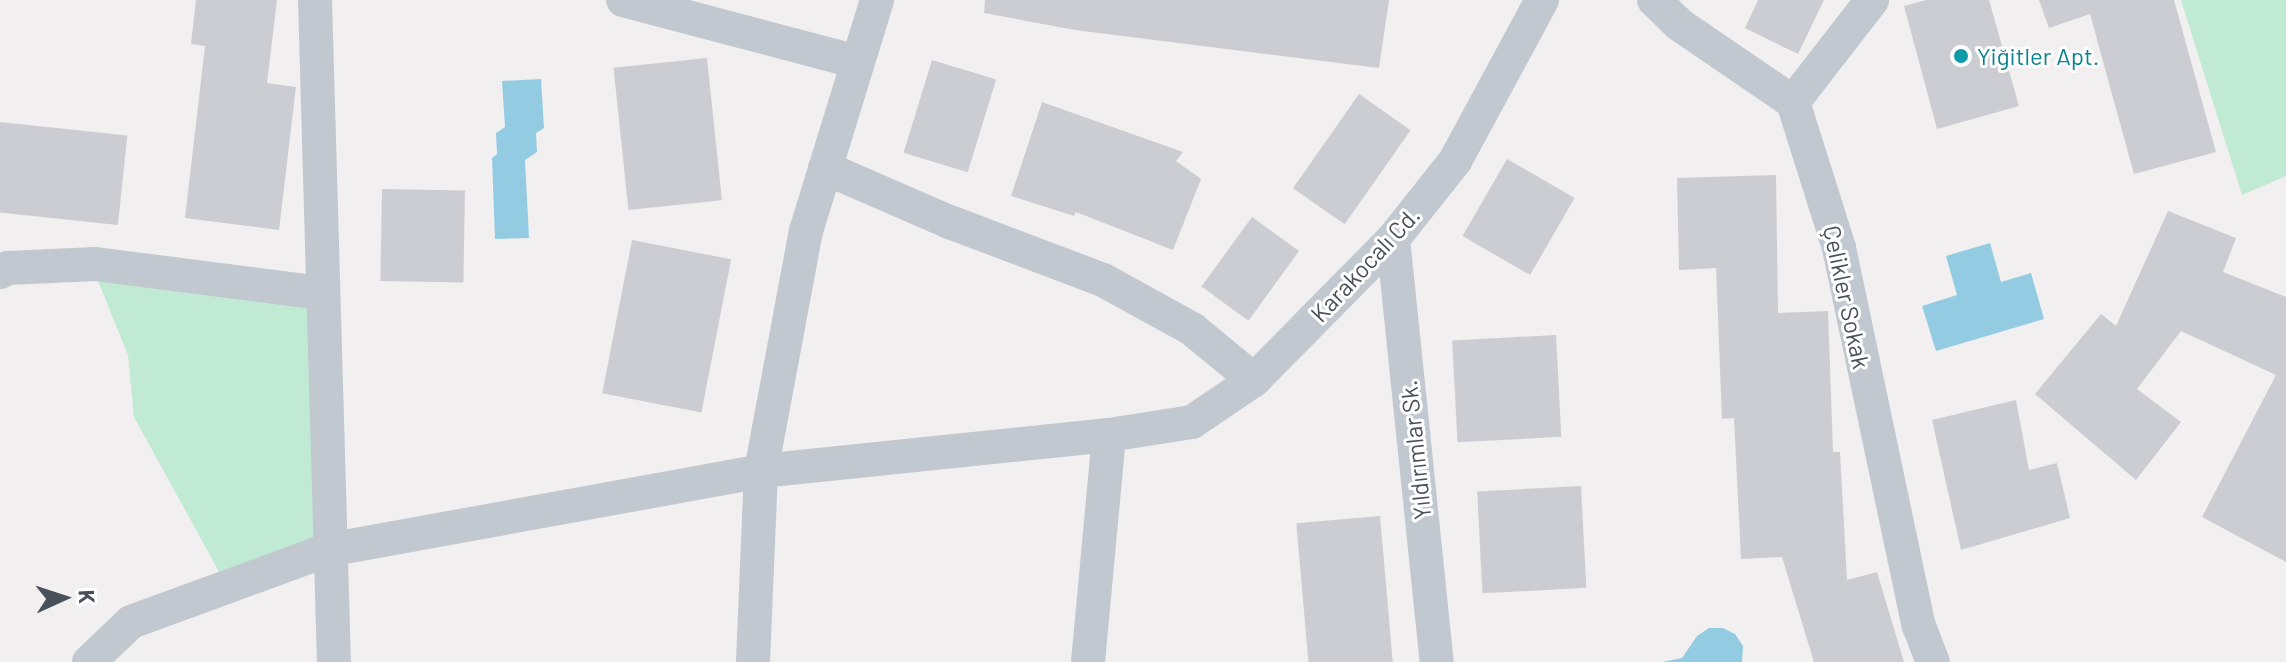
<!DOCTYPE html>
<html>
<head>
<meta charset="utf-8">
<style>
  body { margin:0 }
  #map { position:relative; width:2286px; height:662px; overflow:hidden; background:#f1efef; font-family:Barlow,sans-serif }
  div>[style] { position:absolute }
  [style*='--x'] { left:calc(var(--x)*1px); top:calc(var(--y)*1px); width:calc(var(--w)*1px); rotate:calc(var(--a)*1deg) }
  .green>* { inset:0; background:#c1ead4 }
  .water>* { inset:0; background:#93cce2 }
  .building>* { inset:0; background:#cccdd3; transform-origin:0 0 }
  .minor>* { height:34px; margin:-17px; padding:0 17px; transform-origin:17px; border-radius:17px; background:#c1c8cf }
  .dots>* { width:22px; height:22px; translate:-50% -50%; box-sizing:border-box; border:4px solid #fff; border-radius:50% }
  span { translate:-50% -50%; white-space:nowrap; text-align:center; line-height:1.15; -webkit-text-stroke:6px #fff; paint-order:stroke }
  .culture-label { font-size:24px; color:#0d838f }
  .left { translate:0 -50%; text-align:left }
  .street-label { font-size:24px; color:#49505a }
  .north { position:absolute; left:24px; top:558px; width:80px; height:80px; -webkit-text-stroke:6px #fff; paint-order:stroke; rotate:87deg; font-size:22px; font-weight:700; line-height:32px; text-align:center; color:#49505a }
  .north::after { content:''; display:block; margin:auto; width:28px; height:36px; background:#49505a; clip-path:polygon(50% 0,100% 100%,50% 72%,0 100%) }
</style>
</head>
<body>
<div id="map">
  <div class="green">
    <div style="clip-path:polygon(2181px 0,2286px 0,2286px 176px,2242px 195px)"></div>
    <div style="clip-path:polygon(96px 276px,313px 302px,320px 544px,223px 579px,134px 417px,128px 355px)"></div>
  </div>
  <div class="water">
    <div style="clip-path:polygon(541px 79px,544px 128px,536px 133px,537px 152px,525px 160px,529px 238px,495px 239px,492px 158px,497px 154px,496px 133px,505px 127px,502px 81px)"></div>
    <div style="clip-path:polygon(1990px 243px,2001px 282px,2031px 273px,2044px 319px,1936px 351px,1922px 306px,1957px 295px,1946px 256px)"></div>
    <div style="clip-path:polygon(1709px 628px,1723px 628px,1735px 634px,1743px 646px,1742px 662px,1662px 662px,1682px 658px,1697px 636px)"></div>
  </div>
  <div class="building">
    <div style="clip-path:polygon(196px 0,277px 0,267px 83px,296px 87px,279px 230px,185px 218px,205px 46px,191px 44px)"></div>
    <div style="clip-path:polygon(985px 0,1389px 0,1379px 68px,1075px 30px,984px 13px)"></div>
    <div style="clip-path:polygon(1758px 0,1824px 0,1798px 54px,1745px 28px)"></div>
    <div style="clip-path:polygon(1926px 0,1989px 0,2019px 106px,1937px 129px,1904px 6px)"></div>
    <div style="clip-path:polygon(2039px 0,2174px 0,2216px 152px,2134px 174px,2090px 14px,2049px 28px)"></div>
    <div style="left:707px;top:58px;width:143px;height:94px;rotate:84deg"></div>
    <div style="left:932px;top:60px;width:67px;height:97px;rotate:17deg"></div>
    <div style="left:1359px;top:94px;width:63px;height:115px;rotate:35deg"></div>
    <div style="clip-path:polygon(1042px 102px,1183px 152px,1176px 161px,1201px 179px,1173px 250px,1076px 212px,1074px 216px,1011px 196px)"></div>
    <div style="left:0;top:122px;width:128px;height:90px;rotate:6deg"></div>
    <div style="left:1507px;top:159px;width:78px;height:89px;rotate:30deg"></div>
    <div style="clip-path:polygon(1776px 175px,1778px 313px,1828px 311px,1833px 452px,1840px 452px,1847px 580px,1877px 572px,1904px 662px,1814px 662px,1782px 557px,1741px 559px,1734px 418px,1722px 419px,1716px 268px,1679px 270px,1677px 178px)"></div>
    <div style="left:382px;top:189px;width:83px;height:92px;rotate:1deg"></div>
    <div style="clip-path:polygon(2168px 211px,2236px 238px,2223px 272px,2286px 297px,2286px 562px,2202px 517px,2276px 375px,2181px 331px,2137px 389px,2181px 422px,2136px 480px,2035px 394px,2101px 314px,2116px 326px)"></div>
    <div style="left:1252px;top:217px;width:58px;height:86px;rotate:36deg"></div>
    <div style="left:632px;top:240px;width:101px;height:156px;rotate:11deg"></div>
    <div style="left:1556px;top:335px;width:102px;height:104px;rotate:87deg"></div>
    <div style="clip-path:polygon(2016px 400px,2029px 470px,2057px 463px,2070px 518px,1961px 550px,1932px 420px)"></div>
    <div style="left:1581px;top:486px;width:102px;height:104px;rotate:87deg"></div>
    <div style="left:1380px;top:516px;width:147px;height:84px;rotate:85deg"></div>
  </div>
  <div class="minor">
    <div style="--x:315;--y:0;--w:662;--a:88.36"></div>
    <div style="--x:623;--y:0;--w:242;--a:14.8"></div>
    <div style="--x:1654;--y:0;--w:36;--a:44"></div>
    <div style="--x:1680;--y:25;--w:137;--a:34.3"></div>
    <div style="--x:1793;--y:102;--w:153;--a:72.5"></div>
    <div style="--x:1839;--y:248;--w:386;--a:78.1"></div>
    <div style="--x:1919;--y:626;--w:39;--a:69"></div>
    <div style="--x:1793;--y:102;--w:129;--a:-52.2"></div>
    <div style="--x:825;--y:168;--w:133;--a:23.5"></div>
    <div style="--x:947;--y:221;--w:167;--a:20.7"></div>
    <div style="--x:1103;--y:280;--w:102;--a:28.8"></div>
    <div style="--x:1192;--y:329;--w:80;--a:39.4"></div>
    <div style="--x:1393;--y:239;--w:425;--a:84.1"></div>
    <div style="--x:0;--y:272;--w:9;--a:-27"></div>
    <div style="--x:8;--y:268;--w:87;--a:-2.6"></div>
    <div style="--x:95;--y:264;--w:229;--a:7.3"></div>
    <div style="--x:89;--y:662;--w:58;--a:-43.6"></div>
    <div style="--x:131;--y:622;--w:210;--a:-20.1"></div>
    <div style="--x:328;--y:550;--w:440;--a:-10.3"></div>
    <div style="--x:761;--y:471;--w:350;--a:-5.9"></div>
    <div style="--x:1109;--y:435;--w:84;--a:-8.9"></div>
    <div style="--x:1192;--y:422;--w:75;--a:-34.1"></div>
    <div style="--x:1254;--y:380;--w:198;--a:-45.4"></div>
    <div style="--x:1393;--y:239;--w:100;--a:-51.5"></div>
    <div style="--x:1455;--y:161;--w:183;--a:-61.6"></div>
    <div style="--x:753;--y:662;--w:191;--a:-87.6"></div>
    <div style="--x:761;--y:471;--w:244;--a:-79.4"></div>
    <div style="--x:806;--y:231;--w:242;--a:-72.9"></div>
    <div style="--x:1088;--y:662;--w:228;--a:-84.7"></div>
  </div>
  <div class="dots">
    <div style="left:1961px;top:56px;background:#0f9aa8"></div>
  </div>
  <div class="culture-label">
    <span class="left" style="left:1977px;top:56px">Yiğitler Apt.</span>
  </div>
  <div class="street-label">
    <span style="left:1365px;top:264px;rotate:-47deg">Karakocalı Cd.</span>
    <span style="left:1847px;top:297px;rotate:78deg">Çelikler Sokak</span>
    <span style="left:1415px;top:450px;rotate:-96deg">Yıldırımlar Sk.</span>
  </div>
  <div class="north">K</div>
</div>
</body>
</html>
